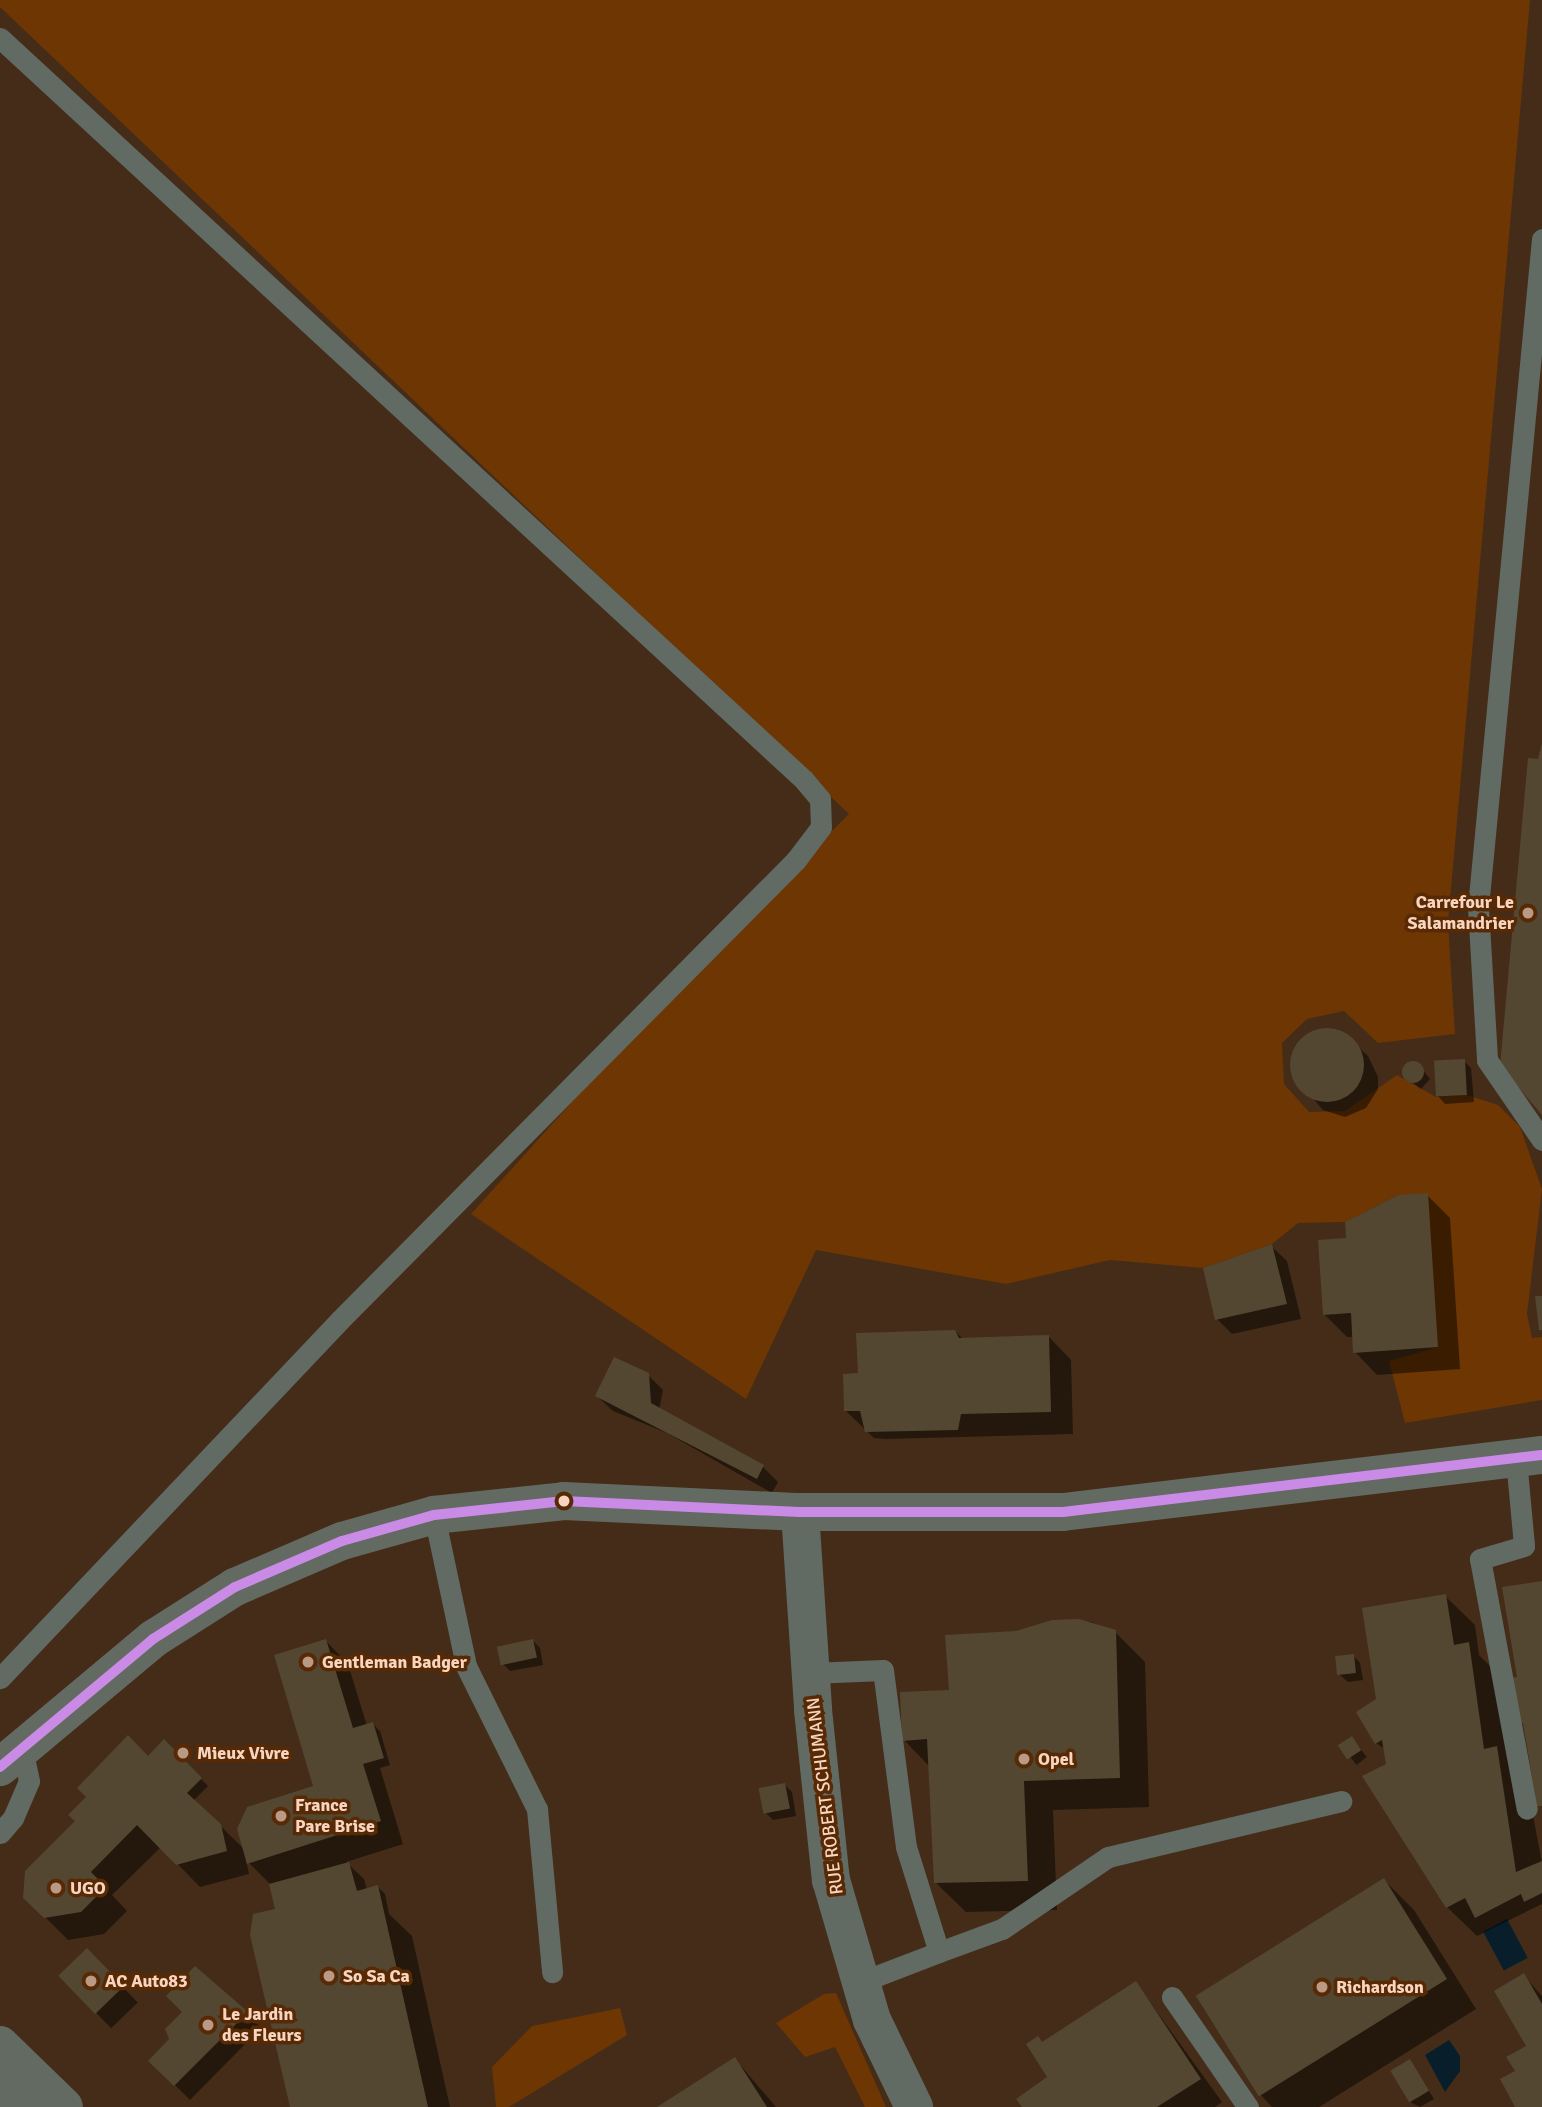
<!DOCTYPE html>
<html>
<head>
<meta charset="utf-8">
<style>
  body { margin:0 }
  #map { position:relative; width:1542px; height:2107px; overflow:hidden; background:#442c18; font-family:Signika,sans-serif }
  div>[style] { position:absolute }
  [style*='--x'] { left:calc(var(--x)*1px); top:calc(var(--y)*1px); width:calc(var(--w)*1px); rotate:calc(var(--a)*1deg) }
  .green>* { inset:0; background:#6d3603 }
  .water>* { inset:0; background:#081f2b; transform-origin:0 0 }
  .shadow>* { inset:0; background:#0007; transform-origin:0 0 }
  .building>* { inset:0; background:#534732; transform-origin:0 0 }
  .round { border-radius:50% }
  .service>* { height:21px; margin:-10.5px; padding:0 10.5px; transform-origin:10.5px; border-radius:10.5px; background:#616a63 }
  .minor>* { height:38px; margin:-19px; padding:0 19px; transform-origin:19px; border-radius:19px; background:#616a63 }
  .secondary>* { height:38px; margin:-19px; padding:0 19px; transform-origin:19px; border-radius:19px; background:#636a61 }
  .bus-1>* { height:10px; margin:-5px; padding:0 5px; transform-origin:5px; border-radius:5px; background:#ca8be6 }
  .dots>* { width:19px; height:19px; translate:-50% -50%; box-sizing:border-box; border:4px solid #572a05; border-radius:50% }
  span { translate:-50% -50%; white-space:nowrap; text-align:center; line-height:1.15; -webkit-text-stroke:7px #572a05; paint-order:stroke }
  .poi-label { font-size:18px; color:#f9d5bf; font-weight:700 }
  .right { translate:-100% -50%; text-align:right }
  .left { translate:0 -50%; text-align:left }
  .street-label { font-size:18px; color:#f9d5bf }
</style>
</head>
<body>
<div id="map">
  <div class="green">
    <div style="clip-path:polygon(0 0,1530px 0,1448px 923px,1455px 1034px,1378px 1043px,1344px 1011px,1307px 1019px,1282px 1043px,1284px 1084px,1309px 1112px,1345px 1111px,1397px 1075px,1436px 1097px,1467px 1095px,1498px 1105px,1520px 1127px,1542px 1189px,1527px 1314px,1532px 1338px,1542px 1337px,1542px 1400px,1405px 1423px,1389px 1361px,1438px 1347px,1398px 1195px,1345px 1222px,1298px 1223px,1272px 1244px,1203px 1268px,1110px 1260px,1006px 1284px,816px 1250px,746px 1399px,471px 1214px,670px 993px,849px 814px,0 7px)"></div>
    <div style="clip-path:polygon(836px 1993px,886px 2107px,865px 2107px,835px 2047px,805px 2057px,776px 2023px,824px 1994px)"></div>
    <div style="clip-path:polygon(620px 2008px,627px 2035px,509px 2107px,496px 2107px,492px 2067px,532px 2026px)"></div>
  </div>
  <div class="water">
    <div style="left:1507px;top:1919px;width:44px;height:27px;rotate:62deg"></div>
    <div style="clip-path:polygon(1449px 2040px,1460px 2056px,1460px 2071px,1445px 2092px,1425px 2055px)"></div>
  </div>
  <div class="shadow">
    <div style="clip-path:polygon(1321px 1030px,1343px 1033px,1368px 1056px,1378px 1077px,1378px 1089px,1366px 1108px,1345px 1117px,1323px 1110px,1293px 1075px,1294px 1051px,1300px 1041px)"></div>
    <div style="clip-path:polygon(1464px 1061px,1471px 1068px,1474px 1102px,1445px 1104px,1438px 1096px)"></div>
    <div style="clip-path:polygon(1418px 1064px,1430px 1079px,1421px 1089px,1408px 1079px,1408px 1065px)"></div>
    <div style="clip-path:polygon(1427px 1195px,1450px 1218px,1460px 1369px,1377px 1375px,1355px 1352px,1354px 1337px,1347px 1337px,1324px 1314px,1348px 1240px)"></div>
    <div style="clip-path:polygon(1271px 1246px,1287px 1261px,1301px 1319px,1232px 1334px,1217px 1319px)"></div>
    <div style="clip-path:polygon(955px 1331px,963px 1339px,1049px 1337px,1071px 1360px,1073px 1434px,885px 1439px,874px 1438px,846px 1411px,860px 1375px)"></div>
    <div style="clip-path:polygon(648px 1375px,663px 1390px,659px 1410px,763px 1467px,778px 1482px,772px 1493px,667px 1433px,613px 1411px,597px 1396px)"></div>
    <div style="clip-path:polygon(1445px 1596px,1475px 1625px,1479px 1655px,1498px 1674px,1526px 1778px,1542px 1863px,1542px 1904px,1477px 1936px,1447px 1907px,1385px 1749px,1376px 1743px,1358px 1713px,1378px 1700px)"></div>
    <div style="clip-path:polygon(1066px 1621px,1091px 1622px,1115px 1632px,1145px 1662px,1149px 1807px,1053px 1810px,1057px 1910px,966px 1912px,936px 1883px,930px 1767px,904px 1740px,1016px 1633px)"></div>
    <div style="clip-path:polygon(326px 1641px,348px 1664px,367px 1726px,373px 1724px,380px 1731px,390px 1765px,380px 1768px,403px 1844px,346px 1862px,364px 1879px,367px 1890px,378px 1887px,385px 1894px,389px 1914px,412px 1936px,450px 2107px,292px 2107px,278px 1914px,271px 1885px,246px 1860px,249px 1874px,200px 1887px,161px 1847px,112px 1895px,127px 1911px,104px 1934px,68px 1940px,25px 1897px,164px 1742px,208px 1786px,194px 1800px,245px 1850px,315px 1787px)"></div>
    <div style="clip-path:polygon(533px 1641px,540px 1648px,543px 1665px,510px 1671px,503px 1664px)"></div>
    <div style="clip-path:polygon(1353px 1655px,1360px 1663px,1363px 1680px,1348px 1682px,1340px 1675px)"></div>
    <div style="left:1352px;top:1738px;width:24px;height:13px;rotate:52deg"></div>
    <div style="clip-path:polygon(785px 1785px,792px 1792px,796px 1816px,773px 1820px,766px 1813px)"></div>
    <div style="clip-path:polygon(1384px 1880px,1414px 1910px,1476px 2009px,1319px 2107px,1272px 2107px,1261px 2095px)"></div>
    <div style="left:87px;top:1950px;width:73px;height:37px;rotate:46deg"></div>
    <div style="clip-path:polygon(1523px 1975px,1542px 1996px,1542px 2107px,1517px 2107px,1517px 2071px,1526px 2048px)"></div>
    <div style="clip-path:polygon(1136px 1983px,1222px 2102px,1215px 2107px,1024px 2107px,1050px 2078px,1043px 2043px)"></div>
    <div style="clip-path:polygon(247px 2013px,261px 2028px,190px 2100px,151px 2061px)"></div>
    <div style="clip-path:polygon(735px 2059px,776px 2107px,660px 2107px)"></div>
    <div style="clip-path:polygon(1410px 2061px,1434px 2099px,1420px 2107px,1410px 2102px)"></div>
  </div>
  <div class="building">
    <div style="clip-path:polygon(1542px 743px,1542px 1115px,1500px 1066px,1528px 758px,1538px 759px)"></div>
    <div class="round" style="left:1290px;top:1028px;width:74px;height:74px"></div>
    <div style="left:1465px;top:1059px;width:36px;height:31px;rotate:87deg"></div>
    <div class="round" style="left:1402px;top:1061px;width:22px;height:22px"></div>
    <div style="clip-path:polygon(1428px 1193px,1438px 1347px,1353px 1353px,1351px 1313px,1323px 1315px,1318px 1240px,1346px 1238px,1345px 1222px,1398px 1195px)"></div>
    <div style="clip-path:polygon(1272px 1244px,1287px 1304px,1215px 1320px,1203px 1268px)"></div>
    <div style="clip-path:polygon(1535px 1296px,1542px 1296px,1542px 1330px,1539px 1330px)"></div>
    <div style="clip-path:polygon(955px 1330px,959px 1338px,1049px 1335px,1051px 1412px,961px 1414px,958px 1430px,865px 1432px,860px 1411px,844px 1411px,843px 1374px,858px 1373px,856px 1333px)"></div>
    <div style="clip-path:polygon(614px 1357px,649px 1373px,651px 1403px,764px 1465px,757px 1479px,595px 1396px)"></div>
    <div style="clip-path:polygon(1542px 1581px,1542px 1806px,1537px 1806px,1523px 1723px,1511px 1725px,1503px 1679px,1517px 1677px,1502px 1587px)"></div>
    <div style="clip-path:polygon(1446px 1594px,1454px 1645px,1469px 1642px,1484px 1749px,1497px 1746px,1516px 1872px,1542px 1861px,1542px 1893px,1524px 1902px,1521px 1894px,1475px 1918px,1465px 1898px,1446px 1908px,1362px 1776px,1386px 1764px,1382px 1740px,1375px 1744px,1356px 1712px,1376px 1699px,1362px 1608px)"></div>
    <div style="clip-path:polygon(1079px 1619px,1116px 1630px,1120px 1778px,1024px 1781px,1028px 1881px,934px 1883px,927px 1739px,902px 1741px,900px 1692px,949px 1690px,945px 1635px,1016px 1631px,1052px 1620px)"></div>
    <div style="clip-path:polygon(326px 1639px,353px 1728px,373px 1722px,384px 1758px,363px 1764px,381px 1821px,247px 1864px,237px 1829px,247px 1807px,313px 1786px,274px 1655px)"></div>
    <div style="left:533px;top:1639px;width:19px;height:37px;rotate:78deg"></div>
    <div style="left:1354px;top:1654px;width:19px;height:19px;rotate:84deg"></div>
    <div style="clip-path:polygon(128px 1735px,148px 1756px,164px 1739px,202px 1778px,187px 1793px,221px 1824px,227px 1851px,176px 1865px,137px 1825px,91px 1872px,106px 1887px,81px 1912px,44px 1918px,23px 1898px,25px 1871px,75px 1821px,68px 1815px,86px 1797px,77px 1788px)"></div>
    <div style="left:1352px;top:1736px;width:17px;height:17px;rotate:57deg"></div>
    <div style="left:785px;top:1783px;width:26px;height:27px;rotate:79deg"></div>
    <div style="clip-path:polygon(349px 1862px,357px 1891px,378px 1885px,428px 2107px,290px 2107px,250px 1935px,253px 1914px,275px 1909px,269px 1884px)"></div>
    <div style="left:1384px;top:1878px;width:119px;height:222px;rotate:58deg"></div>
    <div style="left:87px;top:1948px;width:53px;height:40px;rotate:46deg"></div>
    <div style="clip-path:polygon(195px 1966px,248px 2012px,174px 2086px,148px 2061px,169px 2039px,165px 2029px,182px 2012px,166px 1996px)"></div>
    <div style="clip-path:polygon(1524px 1973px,1542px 2004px,1542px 2107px,1515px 2107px,1500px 2079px,1515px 2071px,1506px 2057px,1526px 2046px,1494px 1991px)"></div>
    <div style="clip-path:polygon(1136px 1981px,1201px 2079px,1157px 2107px,1022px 2107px,1016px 2099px,1047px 2077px,1026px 2044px,1038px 2036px,1042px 2042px)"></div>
    <div style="clip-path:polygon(735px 2057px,767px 2107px,644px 2107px,657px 2107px)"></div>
    <div style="left:1410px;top:2059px;width:37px;height:23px;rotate:59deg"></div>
  </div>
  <div class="service">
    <div style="--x:0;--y:38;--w:1094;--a:42.7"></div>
    <div style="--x:804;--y:780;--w:25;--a:50"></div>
    <div style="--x:820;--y:799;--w:28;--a:88"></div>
    <div style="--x:821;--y:827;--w:41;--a:127.1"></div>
    <div style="--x:796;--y:860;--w:648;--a:134.75"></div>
    <div style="--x:340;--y:1320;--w:494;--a:133.5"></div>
    <div style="--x:1542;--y:239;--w:671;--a:95.47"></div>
    <div style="--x:1478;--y:907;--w:153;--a:86.6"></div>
    <div style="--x:1487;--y:1060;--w:97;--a:55.5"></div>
    <div style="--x:1516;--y:1459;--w:87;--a:84.7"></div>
    <div style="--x:1524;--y:1546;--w:46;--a:163.5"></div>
    <div style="--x:1480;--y:1559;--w:254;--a:79.4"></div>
    <div style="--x:434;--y:1515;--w:154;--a:78"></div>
    <div style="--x:466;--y:1666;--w:160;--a:63.6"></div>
    <div style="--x:537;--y:1809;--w:164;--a:84.7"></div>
    <div style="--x:811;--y:1673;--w:72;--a:-2.4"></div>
    <div style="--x:883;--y:1670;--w:178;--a:82.6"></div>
    <div style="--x:906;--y:1847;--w:110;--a:72.6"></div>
    <div style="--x:939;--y:1952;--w:84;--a:159"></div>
    <div style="--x:0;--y:1833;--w:20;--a:-49"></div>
    <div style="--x:13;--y:1818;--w:40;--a:-66.6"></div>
    <div style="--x:29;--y:1781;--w:35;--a:-102"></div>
    <div style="--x:939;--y:1952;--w:67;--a:-20.1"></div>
    <div style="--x:1002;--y:1929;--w:128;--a:-34.2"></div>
    <div style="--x:1108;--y:1857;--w:240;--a:-13.5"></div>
    <div style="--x:1172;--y:1997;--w:134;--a:55.4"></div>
  </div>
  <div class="minor">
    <div style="--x:800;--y:1512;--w:198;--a:86.2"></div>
    <div style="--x:813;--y:1710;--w:171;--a:84"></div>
    <div style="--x:831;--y:1880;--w:146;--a:73.7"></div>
    <div style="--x:872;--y:2020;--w:97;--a:64.2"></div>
  </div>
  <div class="secondary">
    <div style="--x:0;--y:1767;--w:199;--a:-39.9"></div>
    <div style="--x:153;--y:1639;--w:97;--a:-32.4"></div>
    <div style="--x:235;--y:1587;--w:116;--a:-23.3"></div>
    <div style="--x:342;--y:1541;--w:96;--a:-15.8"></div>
    <div style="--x:434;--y:1515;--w:131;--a:-6.1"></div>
    <div style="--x:564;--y:1501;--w:236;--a:2.7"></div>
    <div style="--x:800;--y:1512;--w:263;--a:0"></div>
    <div style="--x:1063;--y:1512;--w:482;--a:-6.8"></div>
    <div style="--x:0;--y:2045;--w:89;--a:44.1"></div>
    <div style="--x:0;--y:2083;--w:35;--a:43"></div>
  </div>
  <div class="bus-1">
    <div style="--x:0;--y:1767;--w:199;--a:-39.9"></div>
    <div style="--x:153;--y:1639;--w:97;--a:-32.4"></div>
    <div style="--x:235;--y:1587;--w:116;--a:-23.3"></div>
    <div style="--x:342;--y:1541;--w:96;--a:-15.8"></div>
    <div style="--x:434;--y:1515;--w:131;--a:-6.1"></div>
    <div style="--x:564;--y:1501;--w:236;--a:2.7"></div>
    <div style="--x:800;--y:1512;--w:263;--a:0"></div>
    <div style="--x:1063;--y:1512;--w:482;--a:-6.8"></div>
  </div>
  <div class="dots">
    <div style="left:1528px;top:913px;background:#ba9a85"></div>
    <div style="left:564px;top:1501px;background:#f9d5bf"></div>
    <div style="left:308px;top:1662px;background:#ba9a85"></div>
    <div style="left:183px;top:1753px;background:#ba9a85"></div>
    <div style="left:1024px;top:1759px;background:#ba9a85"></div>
    <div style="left:281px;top:1816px;background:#ba9a85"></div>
    <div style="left:56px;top:1888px;background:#ba9a85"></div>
    <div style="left:329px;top:1976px;background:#ba9a85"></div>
    <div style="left:91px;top:1981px;background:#ba9a85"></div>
    <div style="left:1322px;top:1987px;background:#ba9a85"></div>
    <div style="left:208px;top:2025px;background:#ba9a85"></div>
  </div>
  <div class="poi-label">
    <span class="right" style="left:1514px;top:913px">Carrefour Le<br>Salamandrier</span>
    <span class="left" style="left:322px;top:1662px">Gentleman Badger</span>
    <span class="left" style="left:197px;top:1753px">Mieux Vivre</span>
    <span class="left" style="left:1038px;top:1759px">Opel</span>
    <span class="left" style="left:295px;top:1816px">France<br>Pare Brise</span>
    <span class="left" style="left:70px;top:1888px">UGO</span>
    <span class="left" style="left:343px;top:1976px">So Sa Ca</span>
    <span class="left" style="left:105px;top:1981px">AC Auto83</span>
    <span class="left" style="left:1336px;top:1987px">Richardson</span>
    <span class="left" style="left:222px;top:2025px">Le Jardin<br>des Fleurs</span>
  </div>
  <div class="street-label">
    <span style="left:825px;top:1796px;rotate:-97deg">RUE ROBERT SCHUMANN</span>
  </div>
</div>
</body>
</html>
